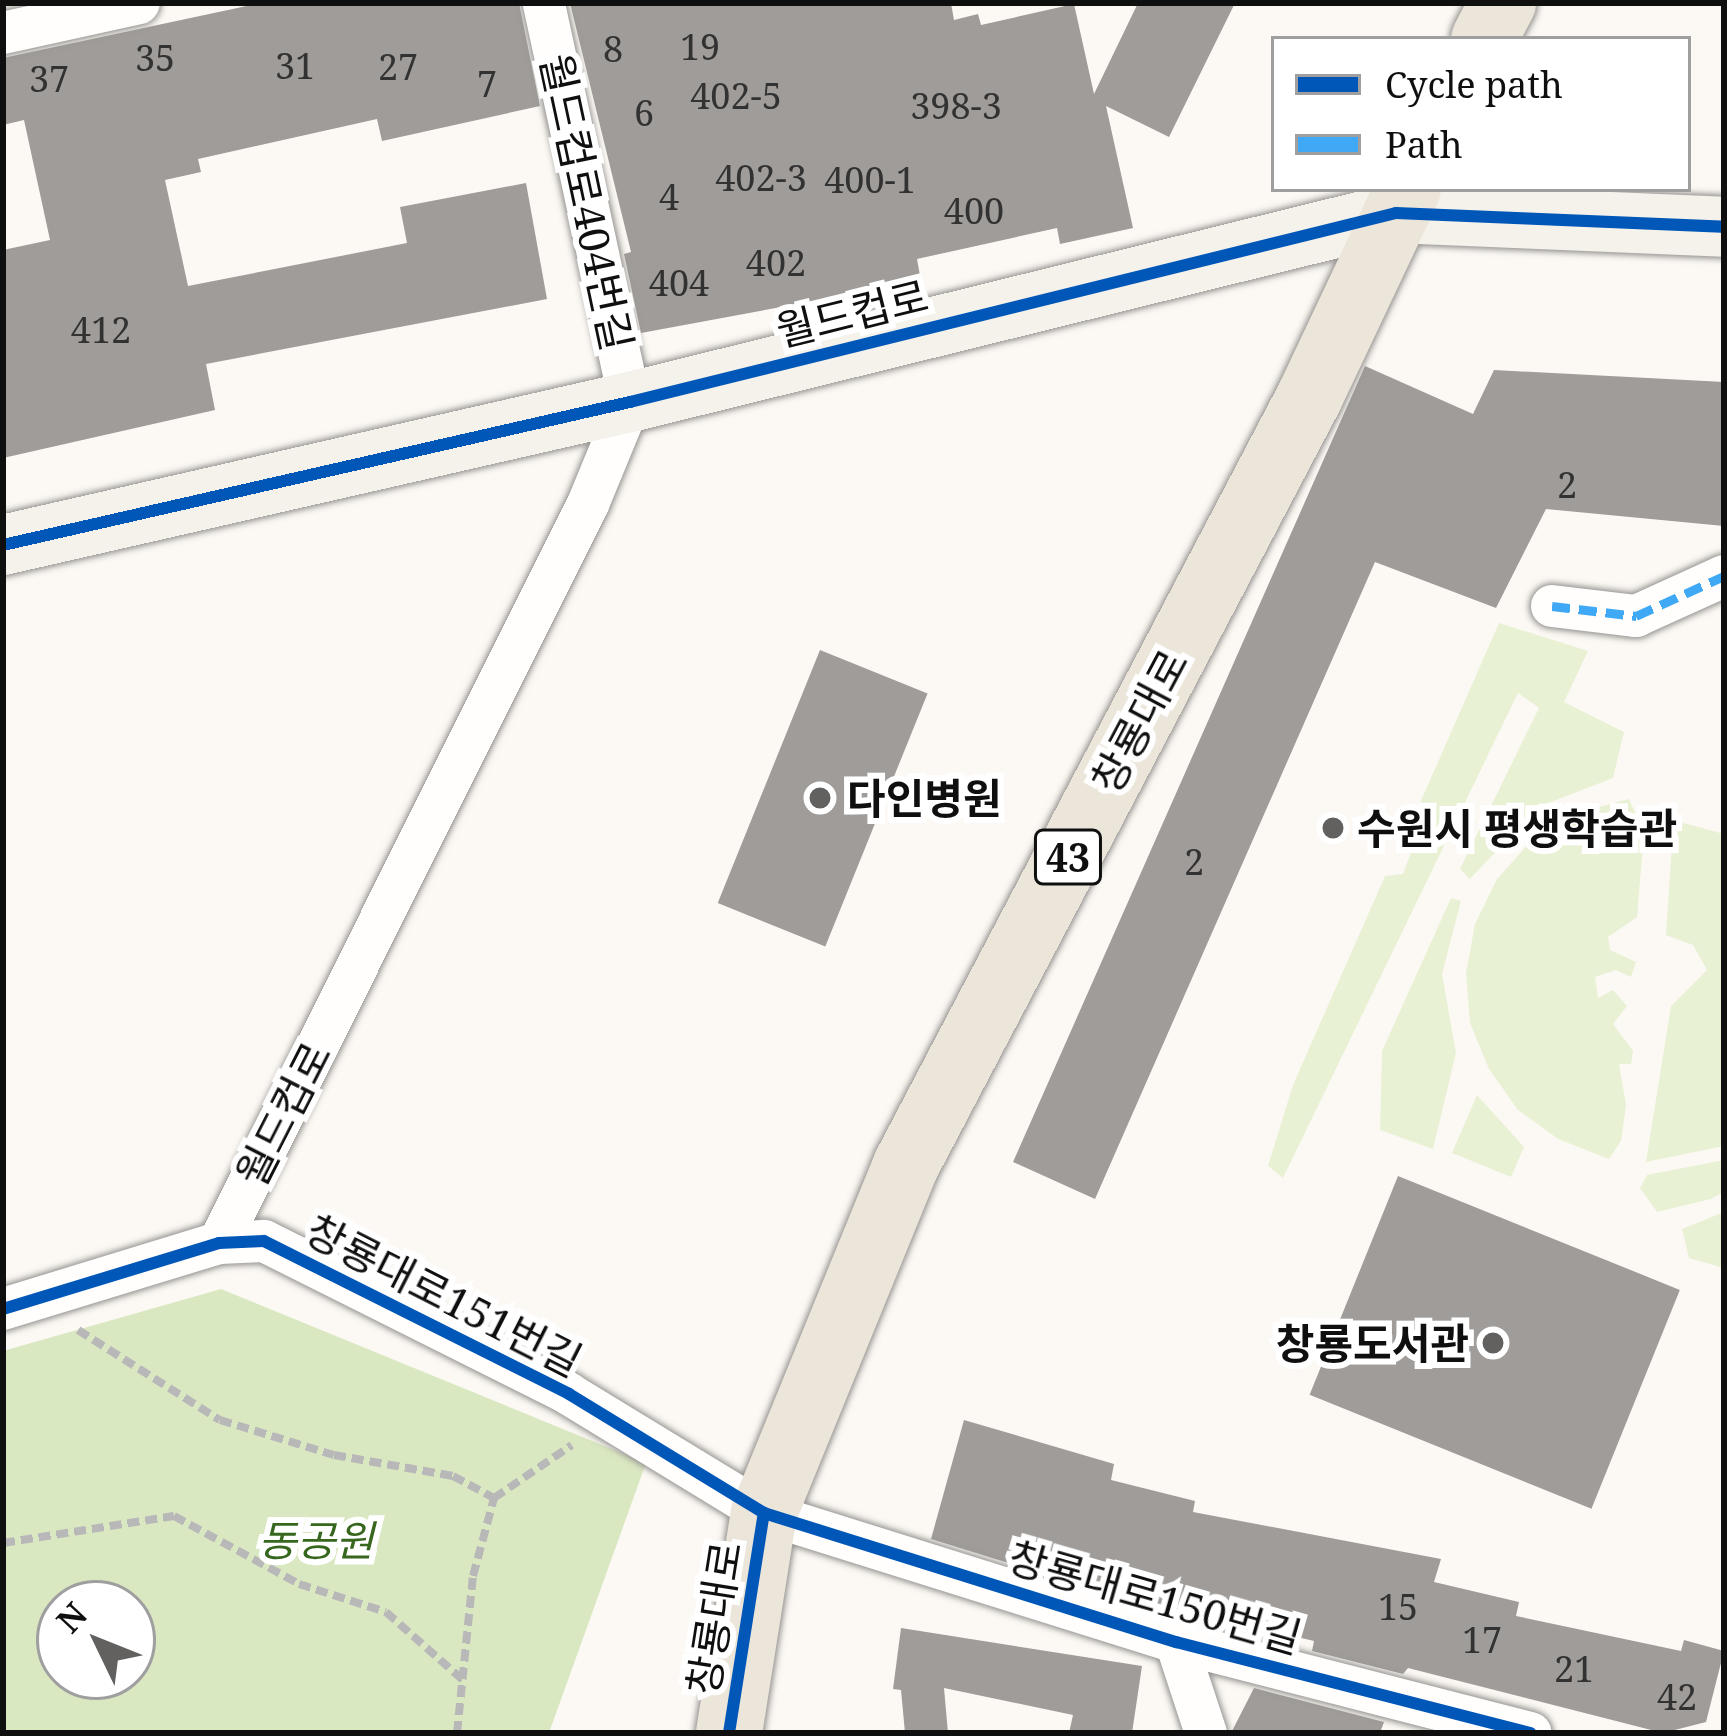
<!DOCTYPE html>
<html>
<head>
<meta charset="utf-8">
<style>
  body { margin:0 }
  #map { position:relative; width:1727px; height:1736px; overflow:hidden; background:#fcf9f4; font-family:"Noto Serif","Noto Sans KR",serif }
  div>[style] { position:absolute }
  [style*='--x'] { left:calc(var(--x)*1px); top:calc(var(--y)*1px); width:calc(var(--w)*1px); rotate:calc(var(--a)*1deg) }
  .green>* { inset:0; background:#e9f1d4 }
  .forest>* { inset:0; background:#dae8c2 }
  .building>* { inset:0; background:#9f9c99; transform-origin:0 0 }
  .path>* { height:8px; margin-top:-4px; transform-origin:0; background:repeating-linear-gradient(90deg,#b9b8b8 0 12px,transparent 0 18px) }
  .roads { filter:drop-shadow(0 0 3px #969492) drop-shadow(0 0 3px #969492) }
  .street>* { height:42px; margin:-21px; padding:0 21px; transform-origin:21px; border-radius:21px; background:#fffefd }
  .secondary>* { height:60px; margin:-30px; padding:0 30px; transform-origin:30px; border-radius:30px; background:#f5f2eb }
  .primary>* { height:66px; margin:-33px; padding:0 33px; transform-origin:33px; border-radius:33px; background:#ece5da }
  .quiet>* { height:9px; margin-top:-4.5px; transform-origin:0; background:repeating-linear-gradient(90deg,#3fa9f5 0 18px,transparent 0 27px) }
  .cycleway>* { height:12px; margin:-6px; padding:0 6px; transform-origin:6px; border-radius:6px; background:#0057b8 }
  .dots>* { width:33px; height:33px; translate:-50% -50%; box-sizing:border-box; border:6px solid #fff; border-radius:50% }
  span { translate:-50% -50%; white-space:nowrap; text-align:center; line-height:1.15; -webkit-text-stroke:12px #fff; paint-order:stroke }
  .number-label { font-size:36px; color:#333232 }
  .number-label span { -webkit-text-stroke-width:0 }
  .shield-label span { padding:3px 9px; background:#fff; border:3px solid; border-radius:9px; -webkit-text-stroke-width:0 }
  .shield-label { font-size:39px; color:#0f0f0f; font-weight:700 }
  .street-label { font-size:42px; color:#0f0f0f }
  .poi-label { font-size:42px; color:#0f0f0f; font-weight:700 }
  .left { translate:0 -50%; text-align:left }
  .right { translate:-100% -50%; text-align:right }
  .park-label { font-size:42px; color:#37671e; font-style:italic }
  .frame { position:absolute; inset:0; border:6px solid #0f0f0f; pointer-events:none }
  .legend { position:absolute; left:1271px; top:36px; width:420px; height:156px; box-sizing:border-box; background:#fff; border:3px solid #9f9f9f; margin:0; padding:15px 21px; list-style:none; font-size:36px; color:#0f0f0f }
  .legend li { display:flex; align-items:center; gap:24px; height:60px }
  .legend b { width:60px; border:3px solid #9f9f9f }
  .north { position:absolute; left:36px; top:1580px; width:120px; height:120px; box-sizing:border-box; background:#fff; border:3px solid #9f9f9f; border-radius:50%; rotate:313deg; font-size:33px; font-weight:700; line-height:48px; text-align:center; color:#0f0f0f }
  .north::after { content:''; display:block; margin:auto; width:42px; height:54px; background:#62615f; clip-path:polygon(50% 0,100% 100%,50% 72%,0 100%) }
</style>
</head>
<body>
<div id="map">
  <div class="green">
    <div style="clip-path:polygon(1499px 623px,1588px 651px,1564px 702px,1624px 732px,1613px 778px,1538px 807px,1470px 879px,1460px 869px,1539px 708px,1518px 693px,1283px 1178px,1268px 1166px,1293px 1085px,1385px 876px,1403px 874px,1415px 842px,1413px 819px)"></div>
    <div style="clip-path:polygon(1629px 799px,1644px 833px,1637px 917px,1608px 937px,1610px 950px,1636px 962px,1631px 977px,1616px 970px,1595px 977px,1598px 998px,1613px 990px,1627px 1006px,1613px 1024px,1633px 1051px,1631px 1064px,1619px 1064px,1626px 1105px,1621px 1141px,1609px 1159px,1558px 1139px,1518px 1110px,1489px 1069px,1470px 1023px,1466px 973px,1475px 924px,1497px 879px,1530px 842px,1572px 814px)"></div>
    <div style="clip-path:polygon(1684px 823px,1724px 834px,1724px 1146px,1646px 1162px,1671px 1006px,1707px 970px,1693px 945px,1666px 935px,1673px 829px)"></div>
    <div style="clip-path:polygon(1451px 898px,1461px 901px,1442px 974px,1456px 1053px,1433px 1149px,1380px 1130px,1382px 1051px)"></div>
    <div style="clip-path:polygon(1477px 1095px,1524px 1147px,1511px 1177px,1452px 1153px)"></div>
    <div style="clip-path:polygon(1724px 1160px,1724px 1192px,1711px 1199px,1657px 1212px,1640px 1188px,1647px 1175px)"></div>
    <div style="clip-path:polygon(1724px 1212px,1724px 1268px,1689px 1258px,1682px 1229px)"></div>
  </div>
  <div class="forest">
    <div style="clip-path:polygon(evenodd,221px 1289px,646px 1463px,549px 1733px,3px 1733px,3px 1351px,221px 1289px,60px 1604px,132px 1604px,132px 1676px,60px 1676px,60px 1604px)"></div>
  </div>
  <div class="building">
    <div style="clip-path:polygon(261px 3px,519px 3px,540px 106px,382px 141px,377px 119px,198px 159px,201px 172px,165px 180px,188px 286px,407px 243px,400px 207px,526px 183px,547px 299px,206px 364px,215px 410px,3px 458px,3px 250px,50px 240px,24px 120px,3px 125px,3px 58px)"></div>
    <div style="clip-path:polygon(570px 3px,951px 3px,954px 20px,978px 14px,981px 25px,1074px 4px,1094px 94px,1138px 3px,1235px 3px,1169px 137px,1106px 106px,1133px 228px,1060px 244px,1057px 228px,917px 259px,921px 281px,641px 333px,624px 254px,631px 252px)"></div>
    <div style="clip-path:polygon(1365px 366px,1473px 414px,1494px 370px,1724px 382px,1724px 526px,1546px 509px,1496px 608px,1375px 562px,1095px 1199px,1013px 1162px)"></div>
    <div style="left:820px;top:650px;width:116px;height:273px;rotate:22deg"></div>
    <div style="left:1398px;top:1176px;width:304px;height:236px;rotate:22deg"></div>
    <div style="clip-path:polygon(964px 1420px,1114px 1464px,1111px 1480px,1195px 1501px,1193px 1512px,1441px 1559px,1434px 1582px,1519px 1602px,1516px 1616px,1681px 1651px,1684px 1640px,1724px 1651px,1706px 1722px,1663px 1733px,1408px 1668px,1403px 1674px,1312px 1651px,1314px 1641px,1086px 1587px,931px 1539px)"></div>
    <div style="clip-path:polygon(901px 1628px,1142px 1666px,1132px 1733px,1069px 1733px,1073px 1715px,944px 1688px,948px 1733px,905px 1733px,901px 1690px,893px 1689px)"></div>
    <div style="clip-path:polygon(1254px 1688px,1384px 1722px,1380px 1733px,1231px 1733px)"></div>
  </div>
  <div class="path">
    <div style="--x:78;--y:1330;--w:168;--a:32.4"></div>
    <div style="--x:220;--y:1420;--w:119;--a:17.1"></div>
    <div style="--x:334;--y:1455;--w:121;--a:10"></div>
    <div style="--x:453;--y:1476;--w:47;--a:28.2"></div>
    <div style="--x:3;--y:1543;--w:173;--a:-9"></div>
    <div style="--x:174;--y:1516;--w:142;--a:28.5"></div>
    <div style="--x:299;--y:1584;--w:91;--a:17.8"></div>
    <div style="--x:386;--y:1612;--w:106;--a:41.5"></div>
    <div style="--x:457;--y:1733;--w:158;--a:-84.2"></div>
    <div style="--x:473;--y:1576;--w:81;--a:-74.9"></div>
    <div style="--x:494;--y:1498;--w:94;--a:-34.2"></div>
  </div>
  <div class="roads">
    <div class="street">
      <div style="--x:3;--y:33;--w:139;--a:-12.4"></div>
      <div style="--x:1552;--y:606;--w:85;--a:6.8"></div>
      <div style="--x:1636;--y:616;--w:97;--a:-24.4"></div>
      <div style="--x:219;--y:1243;--w:826;--a:-63.47"></div>
      <div style="--x:588;--y:504;--w:110;--a:-67.6"></div>
      <div style="--x:630;--y:402;--w:408;--a:-102.2"></div>
      <div style="--x:3;--y:1309;--w:226;--a:-17"></div>
      <div style="--x:219;--y:1243;--w:45;--a:-2.5"></div>
      <div style="--x:264;--y:1241;--w:341;--a:26.6"></div>
      <div style="--x:569;--y:1394;--w:228;--a:31.4"></div>
      <div style="--x:764;--y:1513;--w:432;--a:17.4"></div>
      <div style="--x:1176;--y:1642;--w:366;--a:14.4"></div>
      <div style="--x:1176;--y:1642;--w:96;--a:71.8"></div>
    </div>
    <div class="secondary">
      <div style="--x:3;--y:545;--w:643;--a:-12.85"></div>
      <div style="--x:630;--y:402;--w:789;--a:-13.86"></div>
      <div style="--x:1396;--y:213;--w:328;--a:2.4"></div>
    </div>
    <div class="primary">
      <div style="--x:1484;--y:39;--w:41;--a:-62.2"></div>
      <div style="--x:729;--y:1733;--w:223;--a:-81"></div>
      <div style="--x:764;--y:1513;--w:376;--a:-67.8"></div>
      <div style="--x:906;--y:1165;--w:869;--a:-62.28"></div>
      <div style="--x:1310;--y:396;--w:229;--a:-64.7"></div>
    </div>
  </div>
  <div class="quiet">
    <div style="--x:1552;--y:606;--w:85;--a:6.8"></div>
    <div style="--x:1636;--y:616;--w:97;--a:-24.4"></div>
  </div>
  <div class="cycleway">
    <div style="--x:3;--y:545;--w:643;--a:-12.85"></div>
    <div style="--x:630;--y:402;--w:789;--a:-13.86"></div>
    <div style="--x:1396;--y:213;--w:328;--a:2.4"></div>
    <div style="--x:3;--y:1309;--w:226;--a:-17"></div>
    <div style="--x:219;--y:1243;--w:45;--a:-2.5"></div>
    <div style="--x:264;--y:1241;--w:341;--a:26.6"></div>
    <div style="--x:569;--y:1394;--w:228;--a:31.4"></div>
    <div style="--x:764;--y:1513;--w:432;--a:17.4"></div>
    <div style="--x:1176;--y:1642;--w:366;--a:14.4"></div>
    <div style="--x:729;--y:1733;--w:223;--a:-81"></div>
  </div>
  <div class="dots">
    <div style="left:820px;top:798px;background:#62615f"></div>
    <div style="left:1333px;top:828px;background:#62615f"></div>
    <div style="left:1493px;top:1343px;background:#62615f"></div>
  </div>
  <div class="number-label">
    <span style="left:700px;top:47px">19</span>
    <span style="left:613px;top:49px">8</span>
    <span style="left:155px;top:58px">35</span>
    <span style="left:295px;top:66px">31</span>
    <span style="left:398px;top:67px">27</span>
    <span style="left:49px;top:79px">37</span>
    <span style="left:487px;top:84px">7</span>
    <span style="left:736px;top:96px">402-5</span>
    <span style="left:956px;top:106px">398-3</span>
    <span style="left:644px;top:113px">6</span>
    <span style="left:761px;top:178px">402-3</span>
    <span style="left:870px;top:180px">400-1</span>
    <span style="left:669px;top:197px">4</span>
    <span style="left:974px;top:211px">400</span>
    <span style="left:776px;top:263px">402</span>
    <span style="left:679px;top:283px">404</span>
    <span style="left:101px;top:330px">412</span>
    <span style="left:1567px;top:485px">2</span>
    <span style="left:1194px;top:862px">2</span>
    <span style="left:1398px;top:1607px">15</span>
    <span style="left:1482px;top:1640px">17</span>
    <span style="left:1574px;top:1669px">21</span>
    <span style="left:1677px;top:1697px">42</span>
  </div>
  <div class="shield-label">
    <span style="left:1068px;top:857px">43</span>
  </div>
  <div class="street-label">
    <span style="left:587px;top:202px;rotate:78deg">월드컵로404번길</span>
    <span style="left:852px;top:313px;rotate:-14deg">월드컵로</span>
    <span style="left:1139px;top:721px;rotate:-62deg">창룡대로</span>
    <span style="left:283px;top:1114px;rotate:-63deg">월드컵로</span>
    <span style="left:444px;top:1295px;rotate:27deg">창룡대로151번길</span>
    <span style="left:1155px;top:1597px;rotate:16deg">창룡대로150번길</span>
    <span style="left:714px;top:1618px;rotate:-81deg">창룡대로</span>
  </div>
  <div class="poi-label">
    <span class="left" style="left:847px;top:798px">다인병원</span>
    <span class="left" style="left:1357px;top:828px">수원시 평생학습관</span>
    <span class="right" style="left:1469px;top:1343px">창룡도서관</span>
  </div>
  <div class="park-label">
    <span style="left:316px;top:1540px">동공원</span>
  </div>
  <div class="frame"></div>
  <ul class="legend">
  <li><b style="height:15px;background:#0057b8"></b>Cycle path</li>
  <li><b style="height:15px;background:#3fa9f5"></b>Path</li>
  </ul>
  <div class="north">N</div>
</div>
</body>
</html>
